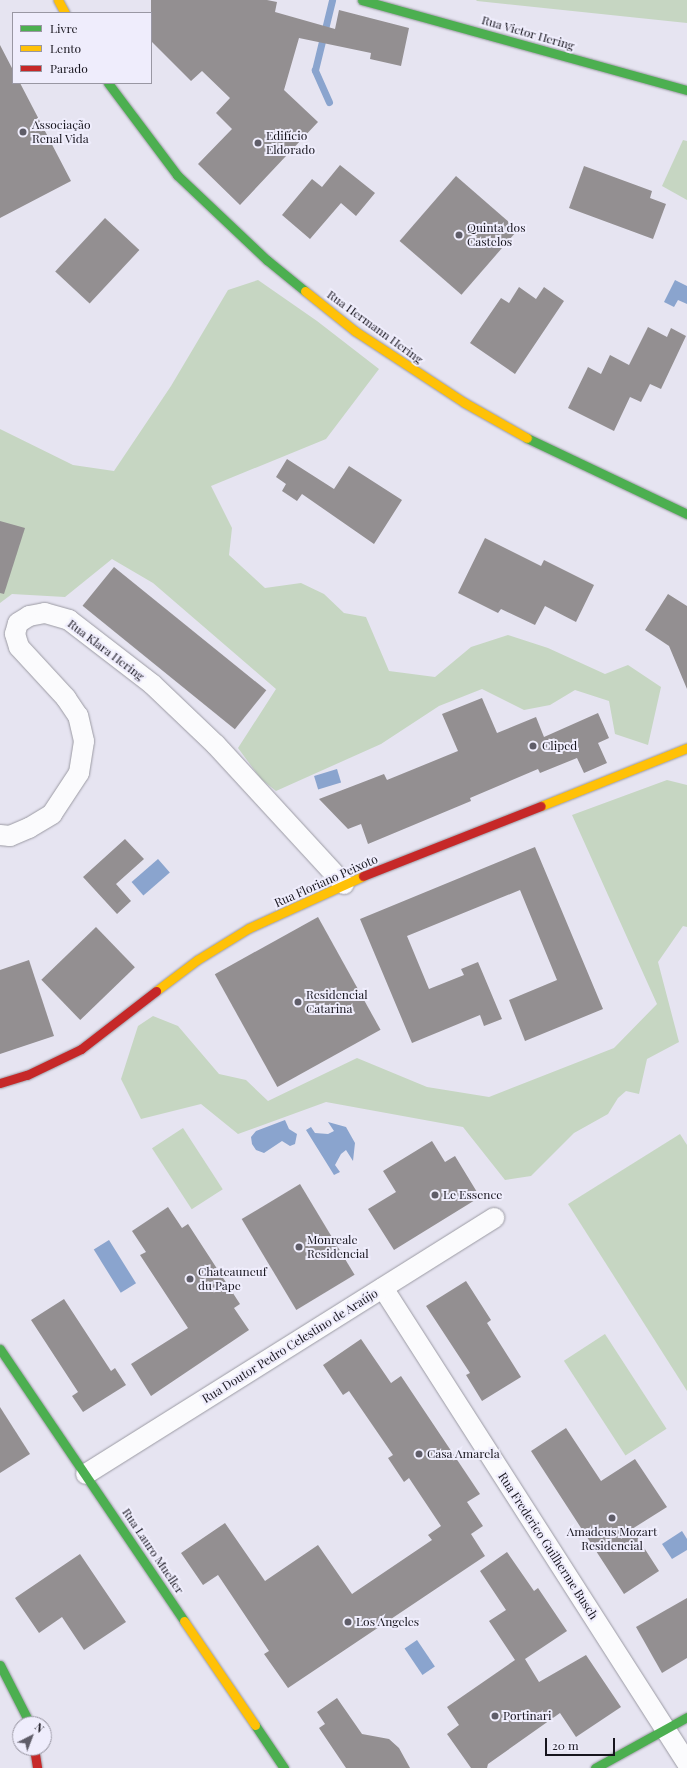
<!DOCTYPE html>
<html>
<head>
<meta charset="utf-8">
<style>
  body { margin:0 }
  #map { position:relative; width:687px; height:1768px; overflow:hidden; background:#e6e4f1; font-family:"Playfair Display",serif }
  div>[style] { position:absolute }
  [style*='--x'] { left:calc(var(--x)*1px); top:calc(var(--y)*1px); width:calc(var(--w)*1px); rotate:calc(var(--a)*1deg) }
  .green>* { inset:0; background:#c6d6c2; transform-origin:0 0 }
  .water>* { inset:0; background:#8aa4ce; transform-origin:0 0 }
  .stream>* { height:7px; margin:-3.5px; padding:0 3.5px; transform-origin:3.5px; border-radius:3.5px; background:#8aa4ce }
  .building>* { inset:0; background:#938f91; transform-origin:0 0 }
  .roads { filter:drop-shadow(0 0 1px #9b9aa3) drop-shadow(0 0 1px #9b9aa3) }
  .street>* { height:20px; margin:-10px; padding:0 10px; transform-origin:10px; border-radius:10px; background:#fbfbfd }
  .fast>* { height:9px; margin:-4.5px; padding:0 4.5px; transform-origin:4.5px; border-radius:4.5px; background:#4caf50 }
  .slow>* { height:9px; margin:-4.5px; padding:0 4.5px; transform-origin:4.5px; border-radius:4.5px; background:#ffc107 }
  .jam>* { height:9px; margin:-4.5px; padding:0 4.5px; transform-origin:4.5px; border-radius:4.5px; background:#c62828 }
  .dots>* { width:11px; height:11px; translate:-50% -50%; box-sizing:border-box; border:2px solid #efedfc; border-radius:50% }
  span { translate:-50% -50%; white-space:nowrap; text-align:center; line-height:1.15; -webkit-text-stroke:4px #efedfc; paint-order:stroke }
  .street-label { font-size:12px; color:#17151e }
  .poi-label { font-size:12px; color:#17151e }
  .left { translate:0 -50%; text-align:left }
  .legend { position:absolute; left:12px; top:12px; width:140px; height:72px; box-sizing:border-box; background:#efedfc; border:1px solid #9997a3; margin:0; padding:5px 7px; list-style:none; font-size:12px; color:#17151e }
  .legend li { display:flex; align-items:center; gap:8px; height:20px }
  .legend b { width:20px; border:1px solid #9997a3 }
  .north { position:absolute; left:12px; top:1716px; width:40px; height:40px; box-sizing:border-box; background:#efedfc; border:1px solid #9997a3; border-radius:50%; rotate:42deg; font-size:11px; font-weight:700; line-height:16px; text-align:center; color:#17151e }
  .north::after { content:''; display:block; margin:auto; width:14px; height:18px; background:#5f5d68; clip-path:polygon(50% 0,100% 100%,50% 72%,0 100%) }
  .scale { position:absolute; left:545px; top:1738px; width:70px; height:18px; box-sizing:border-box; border:2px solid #17151e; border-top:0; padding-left:5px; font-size:12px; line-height:14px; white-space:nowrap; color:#17151e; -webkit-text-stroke:3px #efedfc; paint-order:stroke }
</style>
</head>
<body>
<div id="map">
  <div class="green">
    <div style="clip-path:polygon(476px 0,687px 0,687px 23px,477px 1px)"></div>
    <div style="clip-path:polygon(683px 140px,687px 141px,687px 200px,662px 186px)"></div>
    <div style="clip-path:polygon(258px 280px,317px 321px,379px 369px,326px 439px,211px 486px,232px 528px,229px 555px,265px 588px,301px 583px,324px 594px,344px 613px,366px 617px,389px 671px,435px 677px,471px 647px,508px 635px,548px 648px,605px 674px,628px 665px,661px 687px,648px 745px,615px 734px,609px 701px,575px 690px,550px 705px,524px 710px,482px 689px,439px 706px,381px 744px,276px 791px,261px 779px,238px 748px,276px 689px,153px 583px,112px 559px,65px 597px,12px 594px,0 603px,0 429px,73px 465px,114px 471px,171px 386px,228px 290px)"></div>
    <div style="clip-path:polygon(667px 780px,687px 785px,687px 927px,683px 926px,658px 962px,679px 1042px,647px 1059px,639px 1094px,626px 1091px,618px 1098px,608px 1114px,574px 1133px,531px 1176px,505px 1180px,463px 1127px,326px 1102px,238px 1134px,201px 1104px,141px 1119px,121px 1079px,138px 1026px,153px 1016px,178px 1026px,219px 1074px,246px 1080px,268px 1101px,357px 1058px,427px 1087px,489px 1097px,614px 1048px,657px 1004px,572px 815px)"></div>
    <div style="left:183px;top:1128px;width:73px;height:37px;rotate:57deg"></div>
    <div style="clip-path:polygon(680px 1134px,687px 1145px,687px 1391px,568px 1204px)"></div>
    <div style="left:605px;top:1334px;width:113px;height:49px;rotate:57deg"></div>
  </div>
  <div class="water">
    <div style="clip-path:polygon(675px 280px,687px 286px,687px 304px,678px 300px,674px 307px,664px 302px)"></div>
    <div style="left:337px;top:769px;width:14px;height:24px;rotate:73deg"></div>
    <div style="left:158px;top:859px;width:18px;height:35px;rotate:49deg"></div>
    <div style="clip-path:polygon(285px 1120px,289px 1129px,297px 1134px,295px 1144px,290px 1146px,282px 1141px,264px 1153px,256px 1150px,252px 1144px,251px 1137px,256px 1131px)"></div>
    <div style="clip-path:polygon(328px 1122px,346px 1127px,355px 1143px,353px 1161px,346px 1150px,341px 1154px,335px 1165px,340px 1172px,334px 1175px,306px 1130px,311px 1127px,315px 1133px,328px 1134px,334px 1131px)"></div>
    <div style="left:109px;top:1240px;width:51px;height:18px;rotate:58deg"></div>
    <div style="clip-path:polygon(682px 1531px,687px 1539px,687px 1550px,672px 1559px,662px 1544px)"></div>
    <div style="left:417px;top:1640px;width:32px;height:15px;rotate:56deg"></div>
  </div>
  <div class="stream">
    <div style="--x:329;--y:102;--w:35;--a:-114"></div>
    <div style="--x:315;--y:70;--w:72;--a:-76.3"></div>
  </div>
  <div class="building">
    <div style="clip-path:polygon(151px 0,267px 0,277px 2px,275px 12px,335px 29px,339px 10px,409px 28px,401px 66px,370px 59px,371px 53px,299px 38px,284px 90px,318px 122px,240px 205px,198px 164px,232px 129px,216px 113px,230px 98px,202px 71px,191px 81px,151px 41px)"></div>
    <div style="clip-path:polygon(0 45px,13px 70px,13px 83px,20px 83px,71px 181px,0 218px)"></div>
    <div style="clip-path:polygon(340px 165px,375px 193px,356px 216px,341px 203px,310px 239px,282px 215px,312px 179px,322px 187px)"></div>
    <div style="clip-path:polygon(584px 166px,652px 191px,650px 198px,666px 204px,653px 239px,569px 208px)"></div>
    <div style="left:456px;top:176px;width:82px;height:86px;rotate:41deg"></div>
    <div style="left:105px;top:218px;width:47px;height:73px;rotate:43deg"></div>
    <div style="clip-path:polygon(519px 287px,536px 299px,544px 287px,564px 301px,515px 374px,470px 343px,501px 298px,509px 303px)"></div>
    <div style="clip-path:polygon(648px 327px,667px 337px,671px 328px,686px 336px,661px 389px,650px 384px,641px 402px,630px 397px,614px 431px,568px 408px,588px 367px,601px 374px,610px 355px,629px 365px)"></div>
    <div style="clip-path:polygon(287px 459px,334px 489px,349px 466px,402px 500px,374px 544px,302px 494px,297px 501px,282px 491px,286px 484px,276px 477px)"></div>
    <div style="clip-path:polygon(0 521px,25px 528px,4px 594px,0 593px)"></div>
    <div style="clip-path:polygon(485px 538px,541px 566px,544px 560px,594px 585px,576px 622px,545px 606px,535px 625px,501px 609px,498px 613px,458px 593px)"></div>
    <div style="left:114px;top:567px;width:196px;height:50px;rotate:39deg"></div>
    <div style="clip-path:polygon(668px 594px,687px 606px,687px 689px,669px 646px,645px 630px)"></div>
    <div style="clip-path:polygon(482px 698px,497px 733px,536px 717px,544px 737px,598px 713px,609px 738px,598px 743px,607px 763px,584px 773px,577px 758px,540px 773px,538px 769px,470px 798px,471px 801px,368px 844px,361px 824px,348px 829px,319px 799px,384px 774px,387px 780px,458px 751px,442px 714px)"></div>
    <div style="clip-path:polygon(125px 839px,144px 859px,116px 884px,131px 901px,117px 914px,83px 877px)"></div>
    <div style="clip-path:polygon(535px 847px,603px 1009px,525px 1041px,509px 1000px,557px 980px,520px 890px,407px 936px,429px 989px,464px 975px,461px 969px,478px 962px,502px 1019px,484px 1026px,480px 1015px,412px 1043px,360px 919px)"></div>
    <div style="left:318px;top:917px;width:129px;height:118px;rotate:61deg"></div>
    <div style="left:96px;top:927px;width:56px;height:76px;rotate:46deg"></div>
    <div style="clip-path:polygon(29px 960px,54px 1036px,0 1054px,0 970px)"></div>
    <div style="clip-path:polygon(432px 1141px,445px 1162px,455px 1156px,480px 1197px,394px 1250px,368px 1209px,396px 1192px,383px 1171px)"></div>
    <div style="left:300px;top:1184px;width:106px;height:68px;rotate:59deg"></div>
    <div style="clip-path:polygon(168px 1207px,182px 1228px,188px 1224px,240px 1304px,234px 1308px,249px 1330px,151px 1396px,131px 1364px,188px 1328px,140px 1255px,146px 1252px,132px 1231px)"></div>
    <div style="clip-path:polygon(466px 1281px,491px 1320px,487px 1323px,521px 1377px,482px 1401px,466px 1375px,470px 1373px,426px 1306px)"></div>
    <div style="clip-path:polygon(64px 1299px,111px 1371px,115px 1368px,126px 1385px,83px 1412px,72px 1396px,78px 1392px,31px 1320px)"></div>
    <div style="clip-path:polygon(361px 1339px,391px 1383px,401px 1376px,480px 1494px,467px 1502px,483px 1526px,471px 1534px,485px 1556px,288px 1688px,264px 1654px,269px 1651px,218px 1575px,203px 1585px,181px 1553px,225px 1523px,265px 1581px,318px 1545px,352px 1594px,432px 1540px,428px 1535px,441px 1526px,409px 1478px,404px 1482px,388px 1458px,393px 1455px,349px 1391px,343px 1395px,323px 1365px)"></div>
    <div style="clip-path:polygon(0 1407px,30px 1454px,0 1473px)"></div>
    <div style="clip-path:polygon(566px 1428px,601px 1481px,635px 1459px,667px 1507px,632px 1529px,659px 1571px,624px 1594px,531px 1451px)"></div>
    <div style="clip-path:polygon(507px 1552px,534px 1591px,538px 1588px,567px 1631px,525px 1659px,539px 1682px,586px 1655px,621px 1707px,576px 1737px,560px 1713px,488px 1764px,487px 1768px,471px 1768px,447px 1734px,459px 1725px,447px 1707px,515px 1660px,489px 1621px,506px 1610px,480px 1571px)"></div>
    <div style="clip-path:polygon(80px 1554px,126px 1622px,84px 1650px,62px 1617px,39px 1633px,15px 1598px)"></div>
    <div style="clip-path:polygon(687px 1598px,687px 1658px,662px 1673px,636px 1627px)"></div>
    <div style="clip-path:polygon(337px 1698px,362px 1734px,389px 1739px,399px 1748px,410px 1768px,346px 1768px,319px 1728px,325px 1724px,317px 1712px)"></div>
  </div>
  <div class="roads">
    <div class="street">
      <div style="--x:0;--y:835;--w:10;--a:6"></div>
      <div style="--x:10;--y:836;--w:21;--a:-23"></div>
      <div style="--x:29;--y:828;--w:27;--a:-31"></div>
      <div style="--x:52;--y:814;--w:49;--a:-56.6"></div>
      <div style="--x:79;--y:773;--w:32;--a:-81"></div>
      <div style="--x:84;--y:741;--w:26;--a:-103"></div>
      <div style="--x:78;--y:716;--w:22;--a:-124"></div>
      <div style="--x:66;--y:698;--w:69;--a:-132.7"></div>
      <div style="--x:19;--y:647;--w:14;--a:-107"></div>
      <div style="--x:15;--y:634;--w:11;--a:-75"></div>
      <div style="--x:18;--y:623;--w:13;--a:-32"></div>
      <div style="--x:29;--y:616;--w:16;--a:-11"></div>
      <div style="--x:45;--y:613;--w:25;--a:16"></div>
      <div style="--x:69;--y:620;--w:105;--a:37.6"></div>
      <div style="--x:152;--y:684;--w:88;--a:43.6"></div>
      <div style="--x:216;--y:745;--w:189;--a:47.4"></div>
      <div style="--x:383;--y:1288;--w:564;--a:57.38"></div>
      <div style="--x:86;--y:1474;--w:482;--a:-32.1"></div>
    </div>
    <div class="fast">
      <div style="--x:362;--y:0;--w:337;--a:15.5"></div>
      <div style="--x:108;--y:83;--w:115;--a:53.1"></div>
      <div style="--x:177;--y:175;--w:124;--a:43.4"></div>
      <div style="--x:267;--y:260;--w:49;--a:39.2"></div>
      <div style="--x:527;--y:438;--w:177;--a:25.4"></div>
      <div style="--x:0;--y:1349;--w:328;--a:55.9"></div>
      <div style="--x:0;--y:1665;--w:66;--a:63"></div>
      <div style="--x:255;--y:1725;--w:52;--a:56"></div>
      <div style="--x:595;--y:1768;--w:105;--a:-29"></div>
    </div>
    <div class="slow">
      <div style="--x:58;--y:0;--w:15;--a:62"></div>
      <div style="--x:305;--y:291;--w:64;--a:38.7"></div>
      <div style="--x:355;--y:331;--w:131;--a:33.2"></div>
      <div style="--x:465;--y:403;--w:71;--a:29.4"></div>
      <div style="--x:541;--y:806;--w:157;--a:-21.7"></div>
      <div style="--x:156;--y:991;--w:51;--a:-37.1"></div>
      <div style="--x:197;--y:960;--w:61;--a:-31.6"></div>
      <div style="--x:249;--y:928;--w:125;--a:-24.5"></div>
      <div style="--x:184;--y:1621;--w:126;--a:55.7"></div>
    </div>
    <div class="jam">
      <div style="--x:363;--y:876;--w:191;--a:-21.5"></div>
      <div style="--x:0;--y:1083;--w:28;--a:-17"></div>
      <div style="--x:27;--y:1075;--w:60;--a:-25.7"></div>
      <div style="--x:81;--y:1049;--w:95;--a:-37.7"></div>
      <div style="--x:34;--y:1748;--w:20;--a:81"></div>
    </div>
  </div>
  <div class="dots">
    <div style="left:23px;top:132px;background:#5f5d68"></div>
    <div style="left:258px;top:143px;background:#5f5d68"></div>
    <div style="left:459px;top:235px;background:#5f5d68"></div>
    <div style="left:533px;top:746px;background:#5f5d68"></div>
    <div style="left:298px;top:1002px;background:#5f5d68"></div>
    <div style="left:435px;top:1195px;background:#5f5d68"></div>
    <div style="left:299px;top:1247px;background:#5f5d68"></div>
    <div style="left:190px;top:1279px;background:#5f5d68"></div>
    <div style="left:419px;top:1454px;background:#5f5d68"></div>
    <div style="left:612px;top:1518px;background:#5f5d68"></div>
    <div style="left:348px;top:1622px;background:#5f5d68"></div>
    <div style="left:495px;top:1716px;background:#5f5d68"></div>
  </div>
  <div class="street-label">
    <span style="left:528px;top:33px;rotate:16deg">Rua Victor Hering</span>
    <span style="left:375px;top:327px;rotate:36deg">Rua Hermann Hering</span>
    <span style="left:106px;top:650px;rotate:37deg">Rua Klara Hering</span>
    <span style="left:326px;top:881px;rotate:-24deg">Rua Floriano Peixoto</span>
    <span style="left:290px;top:1346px;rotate:-32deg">Rua Doutor Pedro Celestino de Araújo</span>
    <span style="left:548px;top:1546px;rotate:57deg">Rua Frederico Guilherme Busch</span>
    <span style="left:153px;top:1551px;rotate:56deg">Rua Lauro Mueller</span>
  </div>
  <div class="poi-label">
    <span class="left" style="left:32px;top:132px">Associação<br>Renal Vida</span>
    <span class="left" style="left:266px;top:143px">Edifício<br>Eldorado</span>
    <span class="left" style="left:467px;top:235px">Quinta dos<br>Castelos</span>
    <span class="left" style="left:542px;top:746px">Cliped</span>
    <span class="left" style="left:306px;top:1002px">Residencial<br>Catarina</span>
    <span class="left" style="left:443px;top:1195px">Le Essence</span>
    <span class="left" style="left:307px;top:1247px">Monreale<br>Residencial</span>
    <span class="left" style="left:198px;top:1279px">Chateauneuf<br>du Pape</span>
    <span class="left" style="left:427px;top:1454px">Casa Amarela</span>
    <span style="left:612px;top:1539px">Amadeus Mozart<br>Residencial</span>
    <span class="left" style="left:356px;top:1622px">Los Angeles</span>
    <span class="left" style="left:503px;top:1716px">Portinari</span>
  </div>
  <ul class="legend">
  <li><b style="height:5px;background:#4caf50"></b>Livre</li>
  <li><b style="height:5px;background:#ffc107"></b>Lento</li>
  <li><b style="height:5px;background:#c62828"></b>Parado</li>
  </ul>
  <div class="north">N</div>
  <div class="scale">20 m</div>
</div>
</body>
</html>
